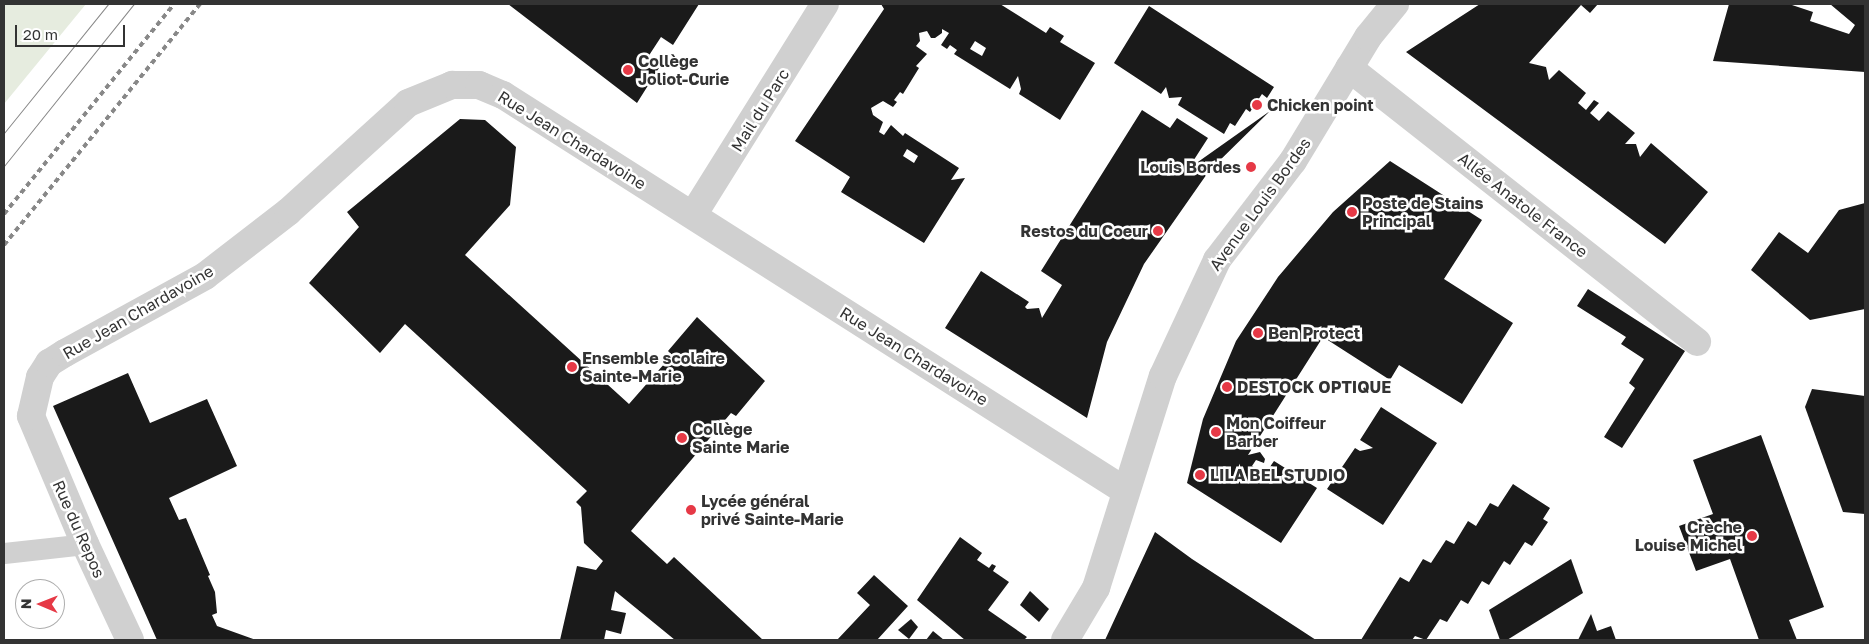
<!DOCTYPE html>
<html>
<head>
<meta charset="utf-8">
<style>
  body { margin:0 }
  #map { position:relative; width:1869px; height:644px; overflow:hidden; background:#fff; font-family:"Golos Text",sans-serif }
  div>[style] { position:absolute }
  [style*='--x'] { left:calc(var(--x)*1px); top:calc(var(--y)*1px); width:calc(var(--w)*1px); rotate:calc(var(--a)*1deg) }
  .green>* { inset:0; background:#e6ecdf }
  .building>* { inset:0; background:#1a1a1a }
  .lane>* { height:21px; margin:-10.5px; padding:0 10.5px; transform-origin:10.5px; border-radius:10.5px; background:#d0d0d0 }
  .street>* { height:28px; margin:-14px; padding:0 14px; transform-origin:14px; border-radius:14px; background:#d0d0d0 }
  .tram>* { height:1px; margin:-0.5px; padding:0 0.5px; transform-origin:0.5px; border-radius:0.5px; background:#888 }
  .rail>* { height:4px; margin-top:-2px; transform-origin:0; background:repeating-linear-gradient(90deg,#888 0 5px,transparent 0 9px) }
  .dots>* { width:14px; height:14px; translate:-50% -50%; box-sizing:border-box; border:2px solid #fff; border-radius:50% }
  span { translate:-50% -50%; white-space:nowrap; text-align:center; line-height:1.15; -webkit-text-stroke:5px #fff; paint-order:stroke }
  .poi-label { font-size:16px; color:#333; font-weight:700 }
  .left { translate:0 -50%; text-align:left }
  .right { translate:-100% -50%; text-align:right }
  .street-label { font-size:16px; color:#333 }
  .frame { position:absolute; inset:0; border:5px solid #333; pointer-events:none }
  .north { position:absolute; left:15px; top:579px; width:50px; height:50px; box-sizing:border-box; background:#fff; border:1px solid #adadad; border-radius:50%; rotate:271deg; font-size:14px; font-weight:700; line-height:20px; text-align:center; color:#333 }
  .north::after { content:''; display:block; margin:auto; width:18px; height:22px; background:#e63946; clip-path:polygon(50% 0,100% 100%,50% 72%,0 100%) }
  .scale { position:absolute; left:15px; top:25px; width:110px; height:22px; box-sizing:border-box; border:2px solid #333; border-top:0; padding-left:6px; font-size:15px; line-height:18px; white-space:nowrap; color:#333; -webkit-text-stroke:4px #fff; paint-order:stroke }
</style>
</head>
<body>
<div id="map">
  <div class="green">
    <div style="clip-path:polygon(4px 4px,86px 4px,4px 104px)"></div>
  </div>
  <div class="building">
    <div style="clip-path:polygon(508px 4px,699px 4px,673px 45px,661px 37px,646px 60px,659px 68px,637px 103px)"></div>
    <div style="clip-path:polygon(evenodd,881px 4px,1000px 4px,1046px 33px,1050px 27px,1064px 36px,1060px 42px,1095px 63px,1060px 120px,1019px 94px,1021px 89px,1018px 76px,1010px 89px,954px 54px,957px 50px,950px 45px,947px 49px,941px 45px,949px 33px,942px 29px,942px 33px,935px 38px,931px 38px,927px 31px,919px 33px,920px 41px,916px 46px,927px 54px,916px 66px,919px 68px,903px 94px,900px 92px,894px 100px,897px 102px,893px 107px,883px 101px,871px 108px,873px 115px,883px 122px,879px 132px,884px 135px,891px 125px,903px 136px,905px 133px,959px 168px,951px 180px,965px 178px,924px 243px,841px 192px,850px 177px,795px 141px,884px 9px,881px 4px,975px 41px,986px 48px,982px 56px,970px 49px,975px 41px,881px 4px,907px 149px,918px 156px,914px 163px,903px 156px,907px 149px)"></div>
    <div style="clip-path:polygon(1480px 4px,1598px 4px,1590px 13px,1581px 5px,1529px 63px,1546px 67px,1549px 80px,1559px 70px,1586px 93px,1578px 103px,1586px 110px,1594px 100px,1599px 103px,1590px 113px,1599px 121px,1608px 111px,1635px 133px,1625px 144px,1636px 144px,1640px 157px,1651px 143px,1708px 192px,1665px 244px,1406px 52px)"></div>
    <div style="clip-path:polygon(1729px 4px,1789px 4px,1813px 12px,1810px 21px,1849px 34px,1855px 25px,1830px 4px,1865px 4px,1865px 72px,1713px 61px)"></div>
    <div style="clip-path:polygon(1149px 6px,1274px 87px,1267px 98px,1262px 94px,1250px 112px,1246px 109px,1235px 126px,1230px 123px,1224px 134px,1178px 105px,1182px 97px,1169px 98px,1166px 87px,1161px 94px,1114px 63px)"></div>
    <div style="clip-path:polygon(1142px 110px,1170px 128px,1177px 118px,1208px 138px,1188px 169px,1270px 111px,1209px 171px,1144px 264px,1107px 342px,1087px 418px,945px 328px,981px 271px,1029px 302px,1025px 307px,1027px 309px,1039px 308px,1042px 318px,1062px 285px,1041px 271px)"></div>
    <div style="clip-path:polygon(460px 119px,485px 120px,516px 147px,510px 205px,465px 255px,629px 404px,672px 355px,668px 351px,697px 317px,765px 381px,736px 416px,731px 413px,631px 531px,667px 564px,674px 557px,763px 640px,675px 640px,615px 591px,611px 610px,626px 613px,621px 634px,606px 630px,604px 640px,560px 640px,577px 566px,596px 570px,603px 561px,584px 543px,581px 507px,576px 502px,587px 491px,405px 324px,380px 353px,309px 283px,359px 227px,347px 212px)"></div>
    <div style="clip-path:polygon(1390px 161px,1482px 220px,1444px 279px,1513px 323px,1462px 404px,1399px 365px,1390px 380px,1323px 337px,1248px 455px,1260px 452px,1265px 459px,1264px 463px,1256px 460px,1252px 466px,1265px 474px,1274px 461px,1317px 488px,1281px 543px,1187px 483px,1203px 419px,1236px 341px,1278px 277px,1333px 212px)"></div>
    <div style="clip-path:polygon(1865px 203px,1865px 309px,1810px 320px,1751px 270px,1779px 232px,1808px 253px,1839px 210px)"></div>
    <div style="clip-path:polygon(1588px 289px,1685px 351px,1622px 448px,1604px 437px,1635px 388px,1629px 383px,1644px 359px,1621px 344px,1626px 337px,1577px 306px)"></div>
    <div style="clip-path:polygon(128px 373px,150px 423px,207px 399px,237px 466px,169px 498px,179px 520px,186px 518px,210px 575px,208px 576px,215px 592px,217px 613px,212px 615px,217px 626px,256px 640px,157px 640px,53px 406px)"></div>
    <div style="clip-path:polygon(1812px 389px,1865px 396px,1865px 514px,1843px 512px,1805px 407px)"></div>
    <div style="clip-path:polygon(1381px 407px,1437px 443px,1383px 525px,1327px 489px,1355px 448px,1360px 451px,1373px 448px,1360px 440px)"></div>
    <div style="clip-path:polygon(1761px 435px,1824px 607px,1789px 620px,1797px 640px,1759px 640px,1730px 559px,1696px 571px,1679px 526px,1713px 514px,1693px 460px)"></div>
    <div style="clip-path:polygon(1513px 484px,1550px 508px,1543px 519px,1548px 522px,1532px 546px,1525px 542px,1510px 565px,1504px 561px,1489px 585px,1482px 581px,1468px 604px,1461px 600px,1447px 622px,1440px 619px,1426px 640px,1415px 636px,1412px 640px,1361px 640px,1400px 577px,1409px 582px,1423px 559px,1431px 563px,1446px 540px,1454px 544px,1468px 521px,1476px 526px,1490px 503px,1498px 507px)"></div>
    <div style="clip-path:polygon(1155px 532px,1192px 559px,1316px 640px,1105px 640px)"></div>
    <div style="clip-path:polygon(960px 537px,982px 553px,977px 560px,989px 568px,992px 564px,996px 566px,993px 571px,1009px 582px,988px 610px,1027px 637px,1024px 640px,965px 640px,917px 600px)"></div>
    <div style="clip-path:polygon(1571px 559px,1583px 593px,1507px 640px,1500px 640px,1489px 610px)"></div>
    <div style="clip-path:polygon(874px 575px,908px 606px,877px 640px,837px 640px,870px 605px,857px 593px)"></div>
    <div style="clip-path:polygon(1030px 591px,1049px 609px,1039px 622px,1020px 605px)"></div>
    <div style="clip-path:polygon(1591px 614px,1597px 631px,1611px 626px,1616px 640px,1578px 640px)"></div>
    <div style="clip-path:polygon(911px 619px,918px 627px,909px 639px,898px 630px)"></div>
    <div style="clip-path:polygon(933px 631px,944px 640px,926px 640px)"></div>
  </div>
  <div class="lane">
    <div style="--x:4;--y:553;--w:81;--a:-6.3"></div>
  </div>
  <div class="street">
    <div style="--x:1349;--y:68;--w:443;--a:38.2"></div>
    <div style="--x:693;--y:215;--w:249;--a:-58"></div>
    <div style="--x:130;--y:640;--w:106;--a:-115.1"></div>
    <div style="--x:85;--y:544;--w:139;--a:-112.9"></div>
    <div style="--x:31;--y:416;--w:40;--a:-77"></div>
    <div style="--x:40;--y:377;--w:17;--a:-57"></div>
    <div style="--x:49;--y:363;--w:19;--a:-32"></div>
    <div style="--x:65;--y:353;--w:160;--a:-28.8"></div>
    <div style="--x:205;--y:276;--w:105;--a:-37.6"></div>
    <div style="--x:288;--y:212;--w:162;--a:-42.2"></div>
    <div style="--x:408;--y:103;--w:48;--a:-22.2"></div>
    <div style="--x:452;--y:85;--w:27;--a:0"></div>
    <div style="--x:479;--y:85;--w:26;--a:23"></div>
    <div style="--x:503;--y:95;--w:736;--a:32.46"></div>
    <div style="--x:1065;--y:640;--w:61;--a:-59.2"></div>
    <div style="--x:1096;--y:588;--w:222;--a:-72.5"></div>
    <div style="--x:1163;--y:376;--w:128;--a:-65"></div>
    <div style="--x:1217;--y:260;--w:125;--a:-52.5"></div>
    <div style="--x:1293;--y:161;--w:145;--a:-58.8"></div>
    <div style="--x:1368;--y:37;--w:43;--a:-50.7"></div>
  </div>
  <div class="tram">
    <div style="--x:4;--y:133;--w:166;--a:-51.1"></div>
    <div style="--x:4;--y:166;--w:208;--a:-51.3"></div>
  </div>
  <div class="rail">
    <div style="--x:4;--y:214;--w:270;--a:-51"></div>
    <div style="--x:4;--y:245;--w:311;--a:-50.9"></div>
  </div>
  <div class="dots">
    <div style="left:628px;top:70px;background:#e63946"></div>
    <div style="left:1257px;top:105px;background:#e63946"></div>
    <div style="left:1251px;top:167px;background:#e63946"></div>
    <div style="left:1352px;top:212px;background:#e63946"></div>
    <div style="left:1158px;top:231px;background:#e63946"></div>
    <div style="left:1258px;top:333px;background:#e63946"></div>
    <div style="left:572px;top:367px;background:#e63946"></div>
    <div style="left:1227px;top:387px;background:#e63946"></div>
    <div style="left:1216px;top:432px;background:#e63946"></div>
    <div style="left:682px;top:438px;background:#e63946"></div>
    <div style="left:1200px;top:475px;background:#e63946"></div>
    <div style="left:691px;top:510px;background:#e63946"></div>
    <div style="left:1752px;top:536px;background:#e63946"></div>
  </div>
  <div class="poi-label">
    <span class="left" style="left:638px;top:70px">Collège<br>Joliot-Curie</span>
    <span class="left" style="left:1267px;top:105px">Chicken point</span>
    <span class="right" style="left:1241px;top:167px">Louis Bordes</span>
    <span class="left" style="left:1362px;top:212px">Poste de Stains<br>Principal</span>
    <span class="right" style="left:1148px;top:231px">Restos du Coeur</span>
    <span class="left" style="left:1268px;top:333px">Ben Protect</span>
    <span class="left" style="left:582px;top:367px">Ensemble scolaire<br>Sainte-Marie</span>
    <span class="left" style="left:1237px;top:387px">DESTOCK OPTIQUE</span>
    <span class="left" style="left:1226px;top:432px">Mon Coiffeur<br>Barber</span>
    <span class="left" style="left:692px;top:438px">Collège<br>Sainte Marie</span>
    <span class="left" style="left:1210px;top:475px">LILA BEL STUDIO</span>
    <span class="left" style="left:701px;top:510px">Lycée général<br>privé Sainte-Marie</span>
    <span class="right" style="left:1742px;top:536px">Crèche<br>Louise Michel</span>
  </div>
  <div class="street-label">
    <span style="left:760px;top:110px;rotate:-58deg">Mail du Parc</span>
    <span style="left:572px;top:140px;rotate:32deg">Rue Jean Chardavoine</span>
    <span style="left:1260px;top:204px;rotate:-54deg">Avenue Louis Bordes</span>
    <span style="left:1523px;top:205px;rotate:38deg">Allée Anatole France</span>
    <span style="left:138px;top:312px;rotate:-30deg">Rue Jean Chardavoine</span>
    <span style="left:914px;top:356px;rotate:32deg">Rue Jean Chardavoine</span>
    <span style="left:79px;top:529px;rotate:66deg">Rue du Repos</span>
  </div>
  <div class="frame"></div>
  <div class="north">N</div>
  <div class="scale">20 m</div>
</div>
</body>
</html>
